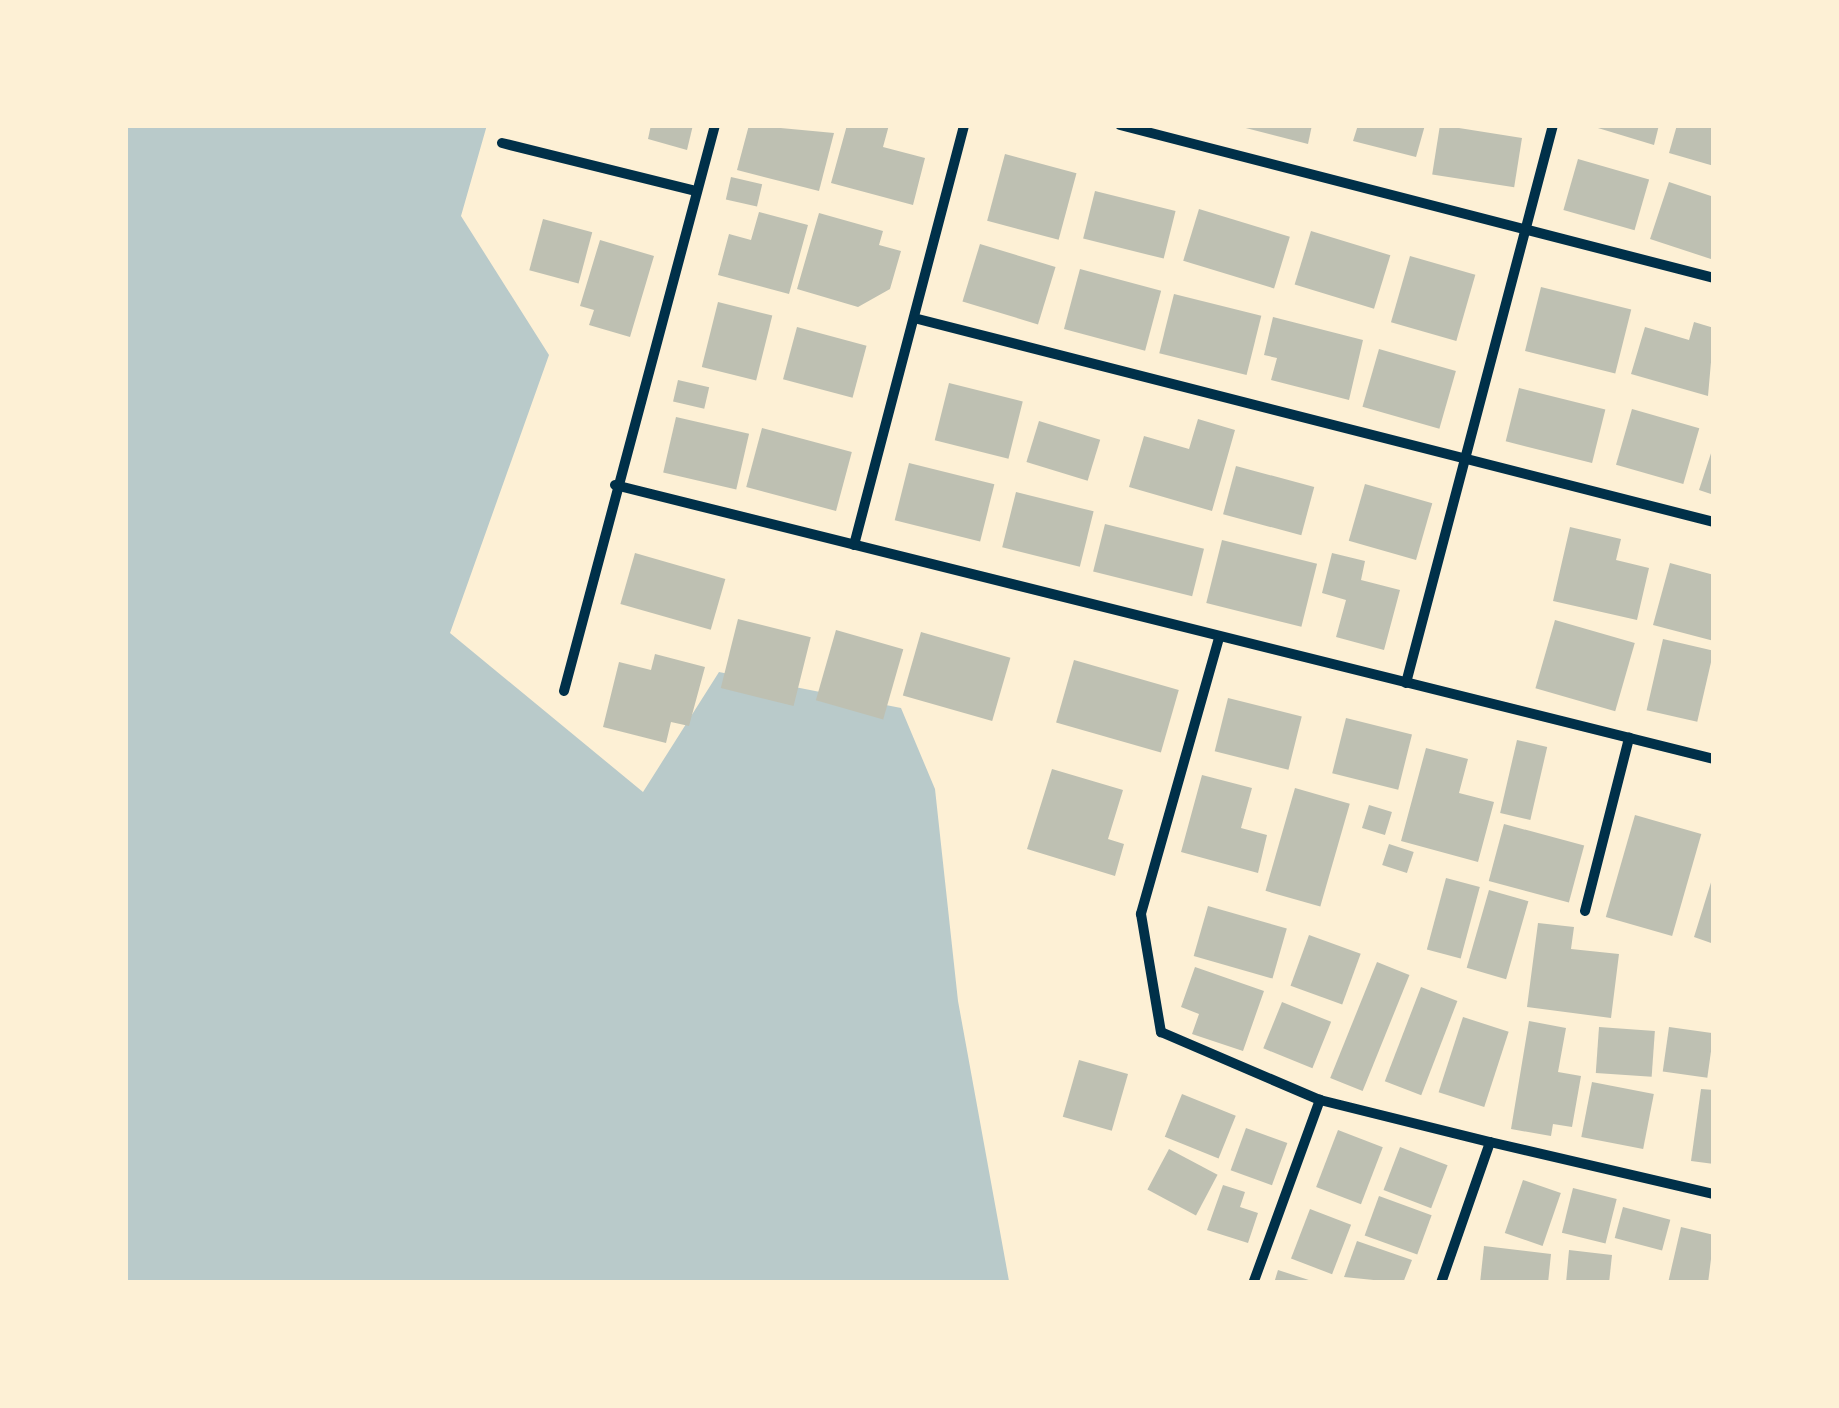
<!DOCTYPE html>
<html>
<head>
<meta charset="utf-8">
<style>
  body { margin:0 }
  #map { position:relative; width:1839px; height:1408px; overflow:hidden; background:#fdf0d5; font-family:"Fira Sans",sans-serif }
  div>[style] { position:absolute }
  [style*='--x'] { left:calc(var(--x)*1px); top:calc(var(--y)*1px); width:calc(var(--w)*1px); rotate:calc(var(--a)*1deg) }
  .green>* { inset:0; background:#b9caca }
  .building>* { inset:0; background:#bec0b2; transform-origin:0 0 }
  .minor>* { height:10px; margin:-5px; padding:0 5px; transform-origin:5px; border-radius:5px; background:#003049 }
  span { translate:-50% -50%; white-space:nowrap; text-align:center; line-height:1.15; -webkit-text-stroke:8px #fdf0d5; paint-order:stroke }
  .frame { position:absolute; inset:0; border:128px solid #fdf0d5; pointer-events:none }
</style>
</head>
<body>
<div id="map">
  <div class="green">
    <div style="clip-path:polygon(125px 125px,487px 125px,461px 216px,549px 355px,450px 633px,643px 792px,719px 672px,901px 708px,935px 789px,958px 1001px,1009px 1281px,125px 1283px)"></div>
  </div>
  <div class="building">
    <div style="clip-path:polygon(651px 125px,693px 125px,687px 150px,648px 139px)"></div>
    <div style="clip-path:polygon(749px 125px,834px 133px,819px 191px,737px 170px)"></div>
    <div style="clip-path:polygon(847px 125px,889px 125px,883px 147px,925px 158px,913px 205px,831px 183px)"></div>
    <div style="clip-path:polygon(1234px 125px,1312px 125px,1308px 144px)"></div>
    <div style="clip-path:polygon(1358px 125px,1425px 125px,1416px 157px,1353px 141px)"></div>
    <div style="left:1440px;top:125px;width:83px;height:50px;rotate:9deg"></div>
    <div style="clip-path:polygon(1588px 125px,1659px 125px,1654px 145px)"></div>
    <div style="clip-path:polygon(1677px 125px,1714px 125px,1714px 166px,1669px 153px)"></div>
    <div style="left:1005px;top:154px;width:74px;height:69px;rotate:15deg"></div>
    <div style="left:1578px;top:159px;width:74px;height:53px;rotate:16deg"></div>
    <div style="left:731px;top:177px;width:32px;height:23px;rotate:13deg"></div>
    <div style="clip-path:polygon(1669px 182px,1714px 197px,1714px 260px,1650px 239px)"></div>
    <div style="left:1095px;top:191px;width:83px;height:49px;rotate:14deg"></div>
    <div style="left:1199px;top:209px;width:95px;height:54px;rotate:17deg"></div>
    <div style="clip-path:polygon(759px 212px,808px 225px,789px 294px,718px 275px,729px 234px,751px 240px)"></div>
    <div style="clip-path:polygon(819px 213px,883px 231px,879px 245px,901px 251px,890px 289px,858px 307px,797px 289px)"></div>
    <div style="left:543px;top:219px;width:51px;height:53px;rotate:15deg"></div>
    <div style="left:1311px;top:231px;width:83px;height:56px;rotate:17deg"></div>
    <div style="clip-path:polygon(600px 240px,654px 256px,630px 337px,589px 325px,594px 310px,580px 306px)"></div>
    <div style="left:980px;top:244px;width:79px;height:60px;rotate:17deg"></div>
    <div style="left:1410px;top:256px;width:68px;height:69px;rotate:16deg"></div>
    <div style="left:1080px;top:269px;width:84px;height:62px;rotate:15deg"></div>
    <div style="left:1541px;top:287px;width:93px;height:66px;rotate:14deg"></div>
    <div style="left:1174px;top:294px;width:90px;height:61px;rotate:14deg"></div>
    <div style="left:718px;top:302px;width:56px;height:67px;rotate:14deg"></div>
    <div style="clip-path:polygon(1273px 317px,1363px 340px,1349px 400px,1271px 380px,1277px 358px,1264px 355px)"></div>
    <div style="clip-path:polygon(1694px 322px,1714px 328px,1708px 396px,1631px 374px,1645px 327px,1689px 340px)"></div>
    <div style="left:797px;top:327px;width:72px;height:54px;rotate:15deg"></div>
    <div style="left:1379px;top:349px;width:80px;height:60px;rotate:16deg"></div>
    <div style="left:678px;top:380px;width:32px;height:22px;rotate:13deg"></div>
    <div style="left:949px;top:383px;width:76px;height:59px;rotate:14deg"></div>
    <div style="left:1519px;top:388px;width:89px;height:55px;rotate:14deg"></div>
    <div style="left:1632px;top:409px;width:70px;height:58px;rotate:16deg"></div>
    <div style="left:676px;top:417px;width:75px;height:57px;rotate:13deg"></div>
    <div style="clip-path:polygon(1198px 419px,1235px 430px,1212px 511px,1129px 487px,1144px 436px,1189px 449px)"></div>
    <div style="left:1039px;top:421px;width:64px;height:43px;rotate:17deg"></div>
    <div style="left:762px;top:428px;width:93px;height:61px;rotate:15deg"></div>
    <div style="clip-path:polygon(1714px 444px,1714px 495px,1699px 490px)"></div>
    <div style="left:909px;top:463px;width:88px;height:59px;rotate:14deg"></div>
    <div style="left:1236px;top:466px;width:81px;height:50px;rotate:15deg"></div>
    <div style="left:1365px;top:484px;width:70px;height:59px;rotate:16deg"></div>
    <div style="left:1016px;top:492px;width:80px;height:57px;rotate:14deg"></div>
    <div style="left:1105px;top:524px;width:102px;height:49px;rotate:14deg"></div>
    <div style="clip-path:polygon(1570px 527px,1621px 539px,1616px 560px,1649px 568px,1637px 620px,1553px 601px)"></div>
    <div style="left:1222px;top:540px;width:98px;height:65px;rotate:14deg"></div>
    <div style="left:635px;top:553px;width:94px;height:53px;rotate:16deg"></div>
    <div style="clip-path:polygon(1332px 553px,1365px 561px,1361px 580px,1400px 590px,1384px 650px,1336px 637px,1346px 600px,1322px 593px)"></div>
    <div style="clip-path:polygon(1670px 563px,1714px 575px,1714px 641px,1653px 625px)"></div>
    <div style="left:738px;top:619px;width:75px;height:71px;rotate:14deg"></div>
    <div style="left:1555px;top:620px;width:83px;height:71px;rotate:16deg"></div>
    <div style="left:836px;top:630px;width:70px;height:73px;rotate:16deg"></div>
    <div style="left:921px;top:632px;width:93px;height:66px;rotate:16deg"></div>
    <div style="left:1663px;top:639px;width:52px;height:73px;rotate:13deg"></div>
    <div style="clip-path:polygon(655px 654px,705px 667px,689px 726px,671px 722px,666px 743px,603px 727px,619px 662px,651px 670px)"></div>
    <div style="left:1074px;top:660px;width:109px;height:65px;rotate:16deg"></div>
    <div style="left:1228px;top:698px;width:76px;height:55px;rotate:14deg"></div>
    <div style="left:1346px;top:718px;width:68px;height:57px;rotate:14deg"></div>
    <div style="left:1517px;top:740px;width:31px;height:75px;rotate:13deg"></div>
    <div style="clip-path:polygon(1426px 748px,1468px 759px,1459px 793px,1494px 802px,1478px 862px,1401px 841px)"></div>
    <div style="clip-path:polygon(1052px 769px,1123px 790px,1108px 839px,1124px 844px,1115px 876px,1027px 849px)"></div>
    <div style="clip-path:polygon(1202px 775px,1252px 788px,1241px 828px,1267px 835px,1258px 873px,1181px 852px)"></div>
    <div style="left:1295px;top:788px;width:57px;height:107px;rotate:16deg"></div>
    <div style="left:1369px;top:805px;width:24px;height:24px;rotate:17deg"></div>
    <div style="left:1635px;top:815px;width:69px;height:106px;rotate:16deg"></div>
    <div style="left:1504px;top:824px;width:83px;height:59px;rotate:15deg"></div>
    <div style="left:1389px;top:844px;width:26px;height:22px;rotate:18deg"></div>
    <div style="clip-path:polygon(1713px 876px,1714px 876px,1714px 944px,1694px 937px)"></div>
    <div style="left:1446px;top:878px;width:35px;height:74px;rotate:15deg"></div>
    <div style="left:1489px;top:890px;width:41px;height:81px;rotate:16deg"></div>
    <div style="left:1208px;top:906px;width:82px;height:52px;rotate:16deg"></div>
    <div style="clip-path:polygon(1538px 923px,1574px 927px,1571px 949px,1619px 954px,1611px 1018px,1527px 1007px)"></div>
    <div style="left:1309px;top:935px;width:55px;height:54px;rotate:20deg"></div>
    <div style="left:1377px;top:962px;width:35px;height:125px;rotate:22deg"></div>
    <div style="clip-path:polygon(1195px 967px,1264px 991px,1243px 1051px,1192px 1034px,1199px 1014px,1181px 1007px)"></div>
    <div style="left:1421px;top:987px;width:39px;height:101px;rotate:21deg"></div>
    <div style="left:1282px;top:1002px;width:53px;height:50px;rotate:22deg"></div>
    <div style="left:1463px;top:1017px;width:48px;height:79px;rotate:18deg"></div>
    <div style="clip-path:polygon(1529px 1021px,1566px 1028px,1558px 1072px,1581px 1076px,1572px 1127px,1553px 1124px,1551px 1136px,1511px 1129px)"></div>
    <div style="left:1599px;top:1027px;width:56px;height:46px;rotate:4deg"></div>
    <div style="left:1669px;top:1027px;width:45px;height:45px;rotate:8deg"></div>
    <div style="left:1079px;top:1060px;width:51px;height:59px;rotate:16deg"></div>
    <div style="left:1592px;top:1082px;width:63px;height:56px;rotate:11deg"></div>
    <div style="clip-path:polygon(1701px 1089px,1714px 1090px,1714px 1164px,1691px 1161px)"></div>
    <div style="left:1182px;top:1094px;width:58px;height:46px;rotate:22deg"></div>
    <div style="left:1246px;top:1128px;width:44px;height:45px;rotate:20deg"></div>
    <div style="left:1338px;top:1130px;width:48px;height:61px;rotate:21deg"></div>
    <div style="left:1400px;top:1147px;width:51px;height:46px;rotate:21deg"></div>
    <div style="left:1169px;top:1149px;width:55px;height:46px;rotate:28deg"></div>
    <div style="left:1523px;top:1180px;width:40px;height:56px;rotate:19deg"></div>
    <div style="clip-path:polygon(1223px 1185px,1245px 1192px,1240px 1207px,1258px 1213px,1248px 1243px,1207px 1230px)"></div>
    <div style="left:1573px;top:1188px;width:45px;height:46px;rotate:14deg"></div>
    <div style="left:1379px;top:1196px;width:56px;height:42px;rotate:20deg"></div>
    <div style="left:1623px;top:1207px;width:49px;height:32px;rotate:15deg"></div>
    <div style="left:1310px;top:1209px;width:44px;height:53px;rotate:21deg"></div>
    <div style="clip-path:polygon(1681px 1227px,1714px 1235px,1708px 1283px,1668px 1283px)"></div>
    <div style="clip-path:polygon(1357px 1241px,1412px 1260px,1403px 1283px,1344px 1277px)"></div>
    <div style="clip-path:polygon(1484px 1246px,1551px 1254px,1548px 1283px,1480px 1283px)"></div>
    <div style="clip-path:polygon(1569px 1250px,1612px 1255px,1609px 1283px,1566px 1283px)"></div>
    <div style="clip-path:polygon(1278px 1270px,1315px 1282px,1315px 1283px,1274px 1283px)"></div>
  </div>
  <div class="minor">
    <div style="--x:1120;--y:125;--w:613;--a:14.44"></div>
    <div style="--x:502;--y:143;--w:196;--a:13.9"></div>
    <div style="--x:914;--y:318;--w:826;--a:14.31"></div>
    <div style="--x:615;--y:485;--w:1133;--a:14"></div>
    <div style="--x:854;--y:545;--w:434;--a:-75.3"></div>
    <div style="--x:1219;--y:638;--w:287;--a:105.8"></div>
    <div style="--x:1141;--y:914;--w:120;--a:80.4"></div>
    <div style="--x:1161;--y:1032;--w:173;--a:23.2"></div>
    <div style="--x:1320;--y:1100;--w:175;--a:13.9"></div>
    <div style="--x:1406;--y:683;--w:577;--a:-75.24"></div>
    <div style="--x:564;--y:691;--w:586;--a:-75.06"></div>
    <div style="--x:1585;--y:911;--w:179;--a:-75.7"></div>
    <div style="--x:1254;--y:1281;--w:193;--a:-70"></div>
    <div style="--x:1441;--y:1283;--w:149;--a:-70.8"></div>
    <div style="--x:1490;--y:1142;--w:230;--a:13.1"></div>
  </div>
  <div class="frame"></div>
</div>
</body>
</html>
